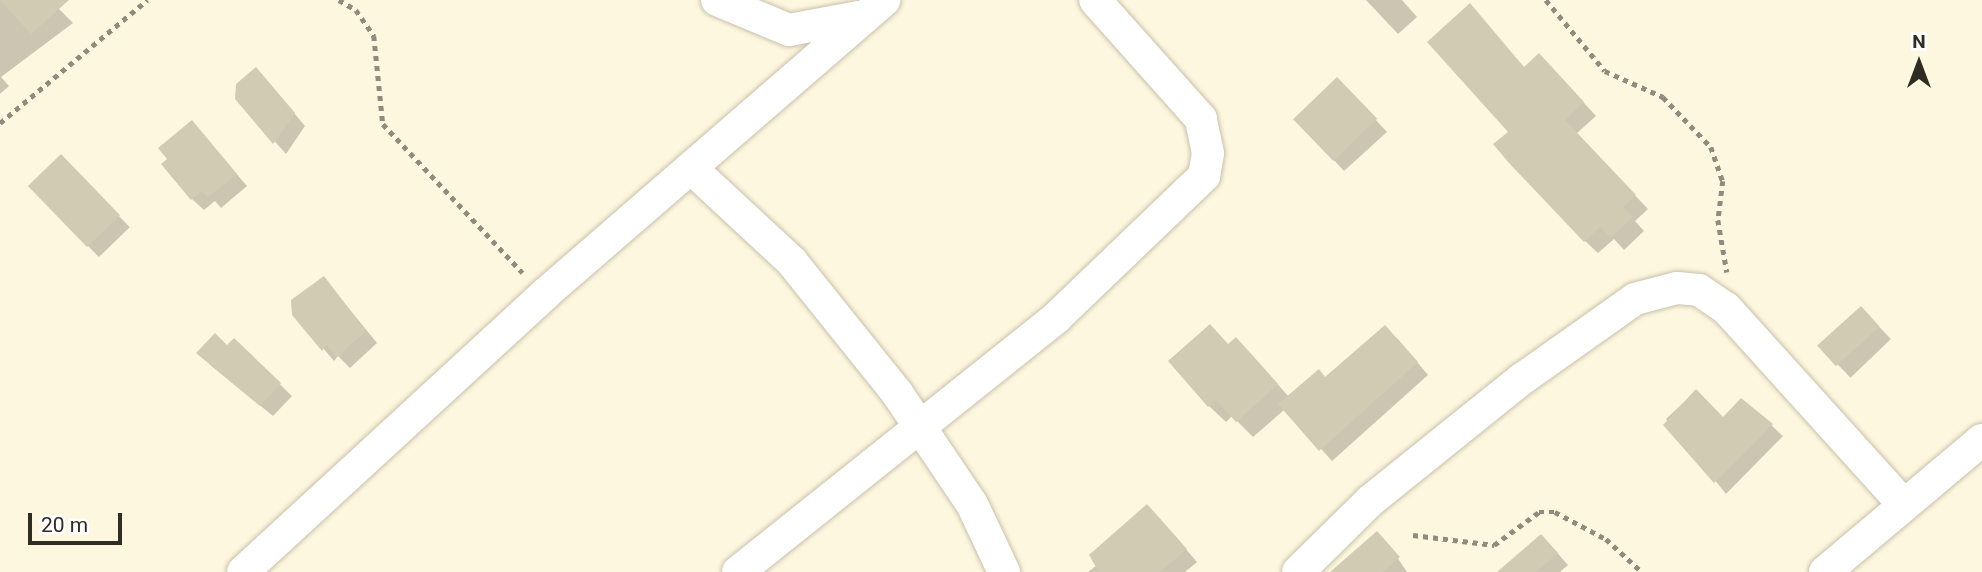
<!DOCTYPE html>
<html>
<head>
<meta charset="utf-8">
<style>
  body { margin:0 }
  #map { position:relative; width:1982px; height:572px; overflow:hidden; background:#fef7df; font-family:Roboto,sans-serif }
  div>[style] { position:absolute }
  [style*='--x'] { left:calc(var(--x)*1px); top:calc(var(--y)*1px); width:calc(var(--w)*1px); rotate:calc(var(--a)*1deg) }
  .shadow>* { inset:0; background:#0003; transform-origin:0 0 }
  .building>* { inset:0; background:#d2cbb4; transform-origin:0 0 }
  .path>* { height:4.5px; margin-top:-2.25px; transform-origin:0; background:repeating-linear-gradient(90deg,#908b7c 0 5px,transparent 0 10px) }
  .roads { filter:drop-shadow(0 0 2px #c8c1ab) drop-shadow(0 0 2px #c8c1ab) }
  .minor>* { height:32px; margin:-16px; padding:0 16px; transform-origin:16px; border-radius:16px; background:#fff }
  span { translate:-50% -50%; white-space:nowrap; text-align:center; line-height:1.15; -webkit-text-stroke:6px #fff; paint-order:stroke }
  .north { position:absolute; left:1884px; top:28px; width:70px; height:70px; -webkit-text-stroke:5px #fff; paint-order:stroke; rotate:0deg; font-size:19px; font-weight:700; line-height:28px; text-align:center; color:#2f2c24 }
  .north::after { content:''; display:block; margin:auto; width:24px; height:32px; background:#2f2c24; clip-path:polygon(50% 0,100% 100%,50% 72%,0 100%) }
  .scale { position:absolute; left:28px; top:513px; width:94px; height:32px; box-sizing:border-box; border:4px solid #2f2c24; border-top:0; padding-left:9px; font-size:21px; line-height:24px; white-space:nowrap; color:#2f2c24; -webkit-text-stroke:5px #fff; paint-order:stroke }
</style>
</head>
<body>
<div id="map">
  <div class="shadow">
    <div style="clip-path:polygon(0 0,50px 0,73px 23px,1px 77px,9px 86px,0 94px)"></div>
    <div style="clip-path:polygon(1366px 0,1402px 0,1417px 17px,1398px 34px)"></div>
    <div style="clip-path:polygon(1525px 68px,1552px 68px,1596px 116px,1576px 134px,1648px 209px,1635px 221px,1644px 231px,1624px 250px,1614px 239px,1598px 253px,1585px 241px,1511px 132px)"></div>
    <div style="clip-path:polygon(267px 81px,305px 126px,286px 154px,236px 98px)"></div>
    <div style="clip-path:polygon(1349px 91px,1387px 132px,1344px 171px,1295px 118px)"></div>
    <div style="clip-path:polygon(192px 122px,247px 186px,221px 208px,215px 201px,204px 210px,192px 199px)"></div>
    <div style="left:61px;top:156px;width:99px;height:43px;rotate:46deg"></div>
    <div style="clip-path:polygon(324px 278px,377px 343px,350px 368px,338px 356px,334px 361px,294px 314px)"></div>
    <div style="left:1861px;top:308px;width:43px;height:56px;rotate:46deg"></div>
    <div style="clip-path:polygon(1397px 338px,1428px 375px,1332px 461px,1285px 409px,1253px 437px,1232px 416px,1226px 422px,1209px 406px,1229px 345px,1252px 355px,1289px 397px)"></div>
    <div style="clip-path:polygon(234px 340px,292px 396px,273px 416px,209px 364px)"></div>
    <div style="clip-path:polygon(1696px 391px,1724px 419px,1771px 425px,1783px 436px,1726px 494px,1666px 419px)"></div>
    <div style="clip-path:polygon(1159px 518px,1197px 562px,1185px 572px,1088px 572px)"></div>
    <div style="clip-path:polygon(1389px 545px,1407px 572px,1333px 572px)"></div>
    <div style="clip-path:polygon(1553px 548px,1568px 565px,1560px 572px,1500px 572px)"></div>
  </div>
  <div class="building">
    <div style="clip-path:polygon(0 0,69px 0,31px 34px)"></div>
    <div style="clip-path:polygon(1470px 3px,1524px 67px,1539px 53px,1584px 102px,1565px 120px,1636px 195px,1623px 207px,1633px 217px,1610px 238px,1600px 227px,1584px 242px,1509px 163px,1493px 144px,1508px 132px,1427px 42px)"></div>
    <div style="clip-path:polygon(256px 67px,295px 113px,273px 144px,235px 99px,236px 84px)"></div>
    <div style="left:1337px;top:77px;width:58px;height:61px;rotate:46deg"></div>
    <div style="clip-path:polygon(192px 120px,237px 174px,208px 197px,202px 191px,191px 200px,161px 164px,167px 159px,158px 148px)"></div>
    <div style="left:61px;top:154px;width:85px;height:46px;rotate:46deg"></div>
    <div style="clip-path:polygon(324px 276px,366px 331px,337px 357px,326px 345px,322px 351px,292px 315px,291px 300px)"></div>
    <div style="left:1861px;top:306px;width:28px;height:59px;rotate:48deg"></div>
    <div style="clip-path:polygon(1210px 324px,1228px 344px,1236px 337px,1278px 384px,1236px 422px,1216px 400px,1208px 407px,1168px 361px)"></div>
    <div style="clip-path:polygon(1385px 325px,1418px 362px,1319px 451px,1278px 404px,1319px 369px,1325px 377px)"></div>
    <div style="clip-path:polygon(215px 333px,227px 345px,234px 338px,281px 383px,260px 406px,196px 353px)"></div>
    <div style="clip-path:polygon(1696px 389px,1723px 417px,1741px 398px,1773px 424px,1714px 483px,1663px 425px)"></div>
    <div style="clip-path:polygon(1147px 504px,1187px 549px,1160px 572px,1099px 572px,1089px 555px)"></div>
    <div style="clip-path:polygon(1377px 531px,1400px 557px,1383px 572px,1330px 572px)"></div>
    <div style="clip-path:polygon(1541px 534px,1558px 553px,1536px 572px,1497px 572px)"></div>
  </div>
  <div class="path">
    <div style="--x:339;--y:0;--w:20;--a:30"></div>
    <div style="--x:356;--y:10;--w:32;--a:55"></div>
    <div style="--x:374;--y:36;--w:88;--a:84.2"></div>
    <div style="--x:383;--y:124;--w:204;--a:46.8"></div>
    <div style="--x:1546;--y:0;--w:92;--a:50.3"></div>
    <div style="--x:1605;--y:71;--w:64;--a:24.1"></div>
    <div style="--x:1663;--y:97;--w:69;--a:46.2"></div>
    <div style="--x:1711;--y:147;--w:36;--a:71"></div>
    <div style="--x:1723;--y:181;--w:39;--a:97"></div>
    <div style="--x:1718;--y:220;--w:53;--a:80.2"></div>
    <div style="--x:0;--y:123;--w:192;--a:-39.9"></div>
    <div style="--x:1413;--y:535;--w:82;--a:7"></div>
    <div style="--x:1494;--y:545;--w:56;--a:-36.3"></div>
    <div style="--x:1539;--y:512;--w:16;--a:0"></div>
    <div style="--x:1555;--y:512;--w:58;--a:27.9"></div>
    <div style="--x:1606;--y:539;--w:49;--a:42.5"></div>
  </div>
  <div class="roads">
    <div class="minor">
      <div style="--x:717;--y:0;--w:78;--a:22.6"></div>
      <div style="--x:789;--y:30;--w:71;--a:-10.5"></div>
      <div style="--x:691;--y:168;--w:138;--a:42.9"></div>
      <div style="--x:792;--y:262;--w:168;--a:51.3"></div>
      <div style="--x:897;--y:393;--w:134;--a:56"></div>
      <div style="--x:972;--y:504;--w:75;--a:64.8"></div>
      <div style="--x:243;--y:572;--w:410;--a:-42.6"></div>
      <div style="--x:545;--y:294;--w:449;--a:-40.9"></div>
      <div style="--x:738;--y:572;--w:408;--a:-38.6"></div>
      <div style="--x:1057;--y:317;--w:204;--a:-43.8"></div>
      <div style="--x:1204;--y:176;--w:23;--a:-80"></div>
      <div style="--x:1208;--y:153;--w:35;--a:-102"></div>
      <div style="--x:1201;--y:119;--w:159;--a:-131.7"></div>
      <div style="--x:1298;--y:572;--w:101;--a:-44.6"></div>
      <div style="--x:1370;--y:501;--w:195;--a:-38.8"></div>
      <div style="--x:1522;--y:379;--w:138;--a:-35.3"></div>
      <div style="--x:1635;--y:299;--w:43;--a:-14.7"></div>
      <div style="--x:1677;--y:288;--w:22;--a:5"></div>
      <div style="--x:1699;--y:290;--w:32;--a:34"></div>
      <div style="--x:1726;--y:308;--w:263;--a:47.9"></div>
      <div style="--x:1825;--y:572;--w:205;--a:-40.1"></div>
    </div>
  </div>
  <div class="north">N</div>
  <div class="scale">20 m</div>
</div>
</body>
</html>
